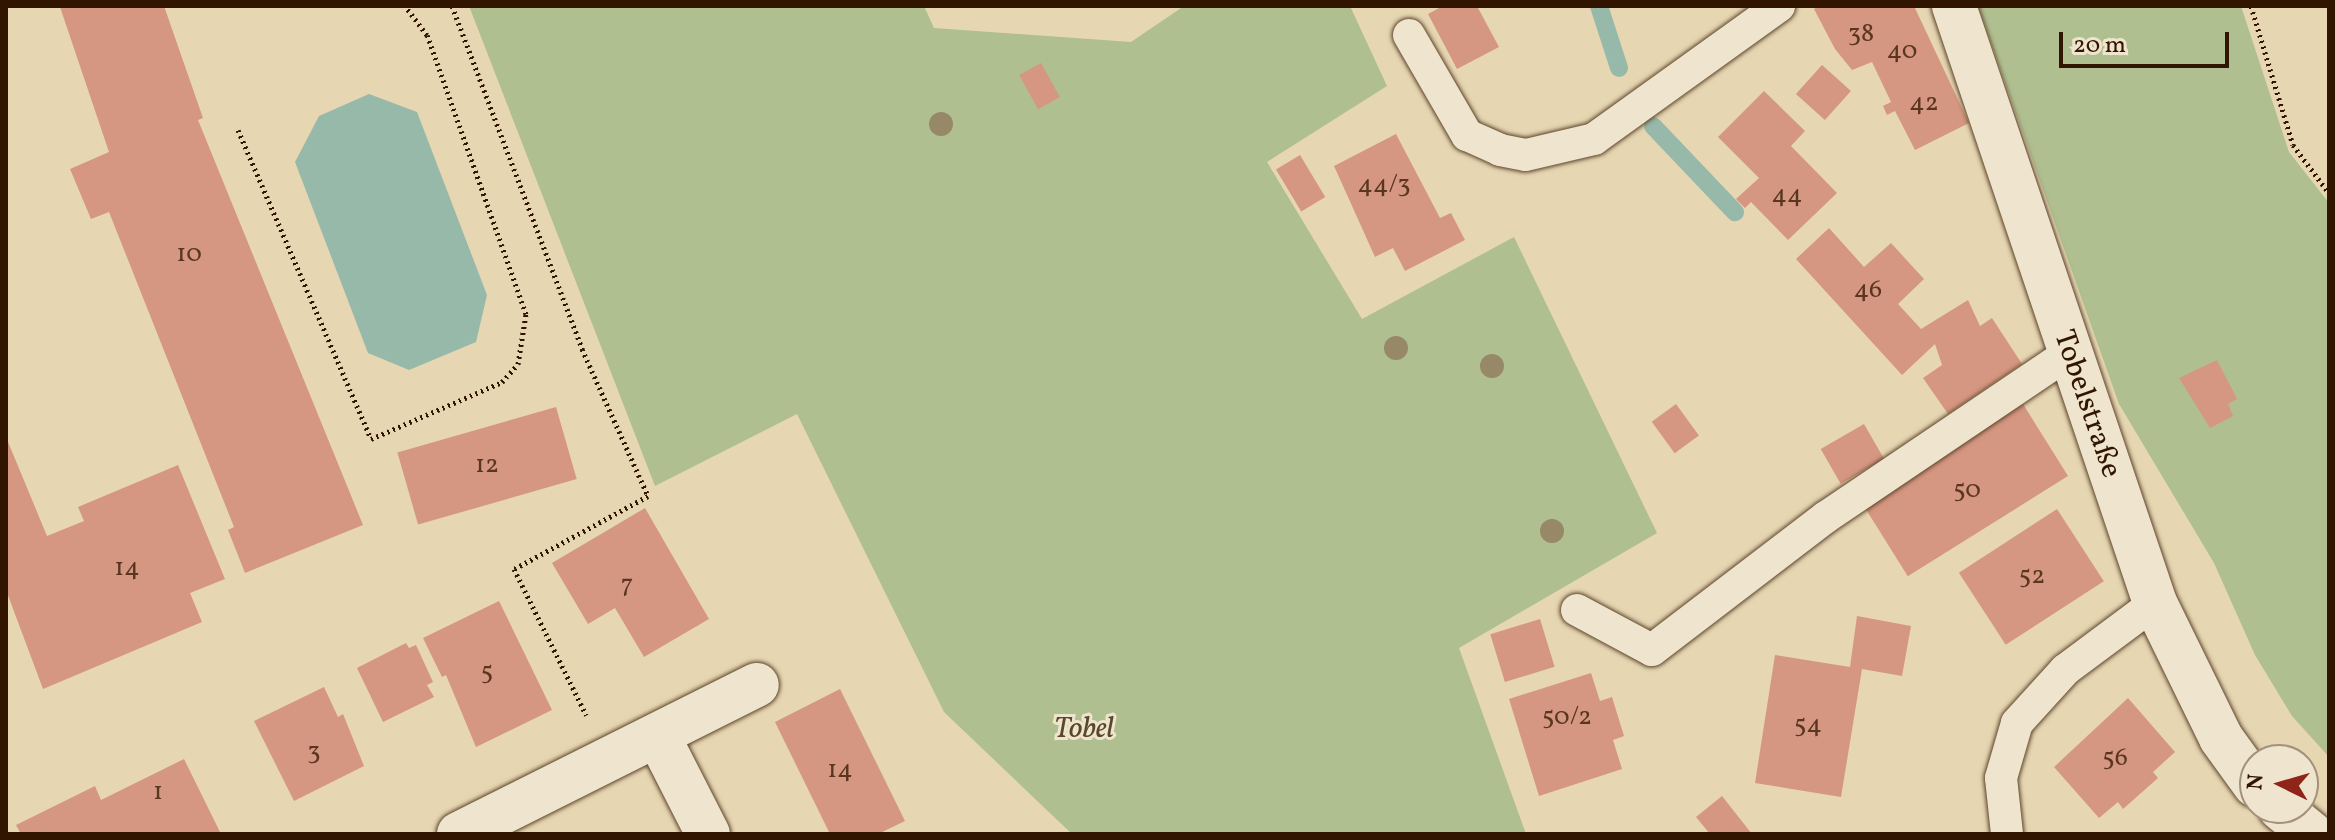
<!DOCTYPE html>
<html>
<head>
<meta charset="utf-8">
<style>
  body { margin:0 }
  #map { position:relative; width:2335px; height:840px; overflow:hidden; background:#e6d6b2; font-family:Vollkorn,serif }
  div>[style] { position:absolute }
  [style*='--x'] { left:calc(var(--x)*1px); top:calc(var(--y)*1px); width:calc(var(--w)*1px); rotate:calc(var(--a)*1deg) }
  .green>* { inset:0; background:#b0bf90 }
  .water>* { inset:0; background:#97b9a9 }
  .stream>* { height:18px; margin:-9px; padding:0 9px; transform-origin:9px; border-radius:9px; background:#97b9a9 }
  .building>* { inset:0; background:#d69782; transform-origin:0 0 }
  .path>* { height:5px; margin-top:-2.5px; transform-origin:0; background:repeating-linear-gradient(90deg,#311500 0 2px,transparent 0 6px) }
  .roads { filter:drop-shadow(0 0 2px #5e452c) drop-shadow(0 0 2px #5e452c) }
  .lane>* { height:32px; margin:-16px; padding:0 16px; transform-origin:16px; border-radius:16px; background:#efe4cd }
  .street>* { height:44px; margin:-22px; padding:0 22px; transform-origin:22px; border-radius:22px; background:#efe4cd }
  .trees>* { width:24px; height:24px; margin:-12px; border-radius:50%; background:#978868 }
  span { translate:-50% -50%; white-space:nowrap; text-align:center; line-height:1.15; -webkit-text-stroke:6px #efe4cd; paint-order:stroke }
  .number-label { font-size:26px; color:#5a3620 }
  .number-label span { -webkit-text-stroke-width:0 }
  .street-label { font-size:30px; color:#311500 }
  .park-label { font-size:30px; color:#57482b; font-style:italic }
  .frame { position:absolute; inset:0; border:8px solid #311500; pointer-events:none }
  .north { position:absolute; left:2239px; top:744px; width:80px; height:80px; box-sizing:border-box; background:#efe4cd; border:2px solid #a3917b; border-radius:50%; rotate:275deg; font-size:22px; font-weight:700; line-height:32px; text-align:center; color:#311500 }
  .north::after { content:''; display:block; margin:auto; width:28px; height:36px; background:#8f2418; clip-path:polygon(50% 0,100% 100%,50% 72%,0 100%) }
  .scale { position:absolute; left:2059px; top:32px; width:170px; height:36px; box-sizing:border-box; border:4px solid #311500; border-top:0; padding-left:10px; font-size:24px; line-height:28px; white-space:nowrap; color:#311500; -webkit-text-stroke:6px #efe4cd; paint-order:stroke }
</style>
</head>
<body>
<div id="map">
  <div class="green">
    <div style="clip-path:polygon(469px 6px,924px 6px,934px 28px,1131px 42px,1184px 6px,1350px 6px,1387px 86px,1267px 162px,1362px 319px,1514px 237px,1657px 533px,1459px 648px,1526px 834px,1072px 834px,944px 712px,797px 414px,655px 486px)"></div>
    <div style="clip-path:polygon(1978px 6px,2241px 6px,2289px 152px,2329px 203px,2329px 757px,2292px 716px,2255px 655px,2214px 563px,2119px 404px)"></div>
  </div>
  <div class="water">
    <div style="clip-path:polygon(369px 94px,417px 112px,487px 295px,476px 342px,409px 370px,368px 353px,295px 162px,319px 116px)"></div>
  </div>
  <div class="stream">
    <div style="--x:1599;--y:6;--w:65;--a:72.1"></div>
    <div style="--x:1653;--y:126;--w:119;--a:46.4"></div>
  </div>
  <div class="building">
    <div style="clip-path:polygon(164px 6px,203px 118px,198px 120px,363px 525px,245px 573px,228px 530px,234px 527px,109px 212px,91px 219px,70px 169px,109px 152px,60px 7px)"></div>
    <div style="clip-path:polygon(1443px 6px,1477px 6px,1499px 47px,1457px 69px,1428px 14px)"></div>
    <div style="clip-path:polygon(1819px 6px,1914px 6px,1969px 123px,1915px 150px,1895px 111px,1887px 115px,1883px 106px,1891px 102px,1872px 62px,1852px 70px,1835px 49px,1814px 9px)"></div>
    <div style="left:1041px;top:63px;width:39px;height:25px;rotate:61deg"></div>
    <div style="left:1822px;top:65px;width:39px;height:39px;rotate:42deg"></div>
    <div style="clip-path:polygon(1764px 91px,1805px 131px,1791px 146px,1837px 193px,1788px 240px,1751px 202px,1745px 208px,1736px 199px,1759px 178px,1718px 137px)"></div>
    <div style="clip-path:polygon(1396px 134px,1440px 218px,1451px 213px,1465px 240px,1405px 271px,1393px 248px,1375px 257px,1334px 166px)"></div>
    <div style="left:1300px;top:155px;width:49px;height:28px;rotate:59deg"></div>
    <div style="clip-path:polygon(1829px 228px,1864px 267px,1891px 243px,1924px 279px,1898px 304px,1921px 329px,1968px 300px,1980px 326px,1992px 318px,2022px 364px,1948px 414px,1923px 378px,1942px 365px,1935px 344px,1902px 375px,1796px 259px)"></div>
    <div style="clip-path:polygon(2217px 360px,2237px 399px,2228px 404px,2233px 416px,2210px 428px,2179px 378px)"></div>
    <div style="left:1676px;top:404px;width:39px;height:30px;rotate:54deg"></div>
    <div style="left:2023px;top:404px;width:85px;height:189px;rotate:58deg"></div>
    <div style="left:556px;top:407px;width:75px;height:165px;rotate:74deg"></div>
    <div style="left:1864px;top:424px;width:40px;height:50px;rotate:60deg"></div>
    <div style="clip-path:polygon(6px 437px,47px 536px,84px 521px,78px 507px,178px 465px,225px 579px,190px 593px,202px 622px,43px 689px,6px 590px)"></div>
    <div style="clip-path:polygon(645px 508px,709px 619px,644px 657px,615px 608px,588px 624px,552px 563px)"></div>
    <div style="left:2057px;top:509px;width:86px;height:117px;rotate:57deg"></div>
    <div style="clip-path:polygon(499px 601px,552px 710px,476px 747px,446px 675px,442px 677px,423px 638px)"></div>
    <div style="clip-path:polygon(1857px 616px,1911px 626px,1902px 676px,1862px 669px,1841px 797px,1755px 783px,1775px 655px,1850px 667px)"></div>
    <div style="left:1540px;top:619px;width:50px;height:52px;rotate:73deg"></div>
    <div style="clip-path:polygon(406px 643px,409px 648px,416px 645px,433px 682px,427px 685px,434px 697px,383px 722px,357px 668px)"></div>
    <div style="clip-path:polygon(1591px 673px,1600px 701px,1612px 697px,1624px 736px,1613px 740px,1622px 769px,1539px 796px,1509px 699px)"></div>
    <div style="clip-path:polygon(324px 687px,338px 717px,343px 714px,364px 766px,294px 801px,254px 721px)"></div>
    <div style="clip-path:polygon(840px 689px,905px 821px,878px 834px,830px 834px,775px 722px)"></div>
    <div style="clip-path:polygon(2128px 698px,2175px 752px,2153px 772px,2158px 778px,2123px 809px,2118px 802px,2099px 818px,2054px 767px)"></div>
    <div style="clip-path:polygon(184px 759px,221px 834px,21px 834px,16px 825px,95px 786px,101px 800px)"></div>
    <div style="clip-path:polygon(1722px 796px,1752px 834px,1710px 834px,1696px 817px)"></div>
  </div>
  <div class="path">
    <div style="--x:452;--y:6;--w:367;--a:69.2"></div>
    <div style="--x:582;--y:349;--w:161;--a:65.8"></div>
    <div style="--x:648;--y:496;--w:153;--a:151.4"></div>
    <div style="--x:514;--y:569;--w:163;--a:63.7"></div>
    <div style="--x:2251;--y:6;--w:145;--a:73.2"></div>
    <div style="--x:2293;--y:145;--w:60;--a:53.1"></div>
    <div style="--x:238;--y:130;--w:336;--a:66.7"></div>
    <div style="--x:371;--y:439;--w:143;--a:-23.5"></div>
    <div style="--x:502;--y:382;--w:24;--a:-48"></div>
    <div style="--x:518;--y:364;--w:51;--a:-80.9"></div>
    <div style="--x:526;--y:314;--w:296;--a:-109.5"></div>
    <div style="--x:427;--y:35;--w:36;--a:-127"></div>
  </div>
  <div class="roads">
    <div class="lane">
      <div style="--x:1409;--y:35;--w:116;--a:59.9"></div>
      <div style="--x:1467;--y:135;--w:36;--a:24"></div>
      <div style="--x:1500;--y:150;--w:26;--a:11"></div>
      <div style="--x:1526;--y:155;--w:70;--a:-13.2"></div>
      <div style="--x:1594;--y:139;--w:228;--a:-35.7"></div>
      <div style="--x:1577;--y:610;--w:85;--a:28.1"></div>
      <div style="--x:1652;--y:650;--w:219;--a:-37.4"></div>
      <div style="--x:1826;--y:517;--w:293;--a:-34"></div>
      <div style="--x:2007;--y:834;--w:56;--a:-96.1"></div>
      <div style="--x:2001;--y:778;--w:57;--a:-73.8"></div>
      <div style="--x:2017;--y:723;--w:72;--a:-47.8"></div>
      <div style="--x:2065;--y:670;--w:112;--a:-36.7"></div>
    </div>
    <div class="street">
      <div style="--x:1954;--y:6;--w:630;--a:71.39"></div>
      <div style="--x:2155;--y:603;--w:150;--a:63.9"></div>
      <div style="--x:2221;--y:738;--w:58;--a:54.1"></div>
      <div style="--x:658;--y:736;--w:110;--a:63"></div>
      <div style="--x:2280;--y:808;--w:41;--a:39.1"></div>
      <div style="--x:459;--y:834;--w:333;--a:-26.6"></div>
    </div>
  </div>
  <div class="trees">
    <div style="left:941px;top:124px"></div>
    <div style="left:1396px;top:348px"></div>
    <div style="left:1492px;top:366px"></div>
    <div style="left:1552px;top:531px"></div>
  </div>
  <div class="number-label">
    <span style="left:1861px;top:35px">38</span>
    <span style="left:1902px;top:52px">40</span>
    <span style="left:1924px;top:104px">42</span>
    <span style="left:1384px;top:186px">44/3</span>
    <span style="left:1787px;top:196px">44</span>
    <span style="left:189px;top:255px">10</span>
    <span style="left:1868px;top:291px">46</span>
    <span style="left:487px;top:466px">12</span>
    <span style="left:1967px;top:491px">50</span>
    <span style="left:127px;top:569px">14</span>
    <span style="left:2032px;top:577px">52</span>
    <span style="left:627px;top:586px">7</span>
    <span style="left:487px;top:673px">5</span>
    <span style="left:1567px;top:718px">50/2</span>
    <span style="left:1808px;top:726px">54</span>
    <span style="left:314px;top:753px">3</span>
    <span style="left:2115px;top:759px">56</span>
    <span style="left:840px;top:771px">14</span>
    <span style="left:158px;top:793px">1</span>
  </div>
  <div class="street-label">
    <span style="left:2087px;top:404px;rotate:71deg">Tobelstraße</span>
  </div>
  <div class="park-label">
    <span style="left:1084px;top:729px">Tobel</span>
  </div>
  <div class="frame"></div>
  <div class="north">N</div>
  <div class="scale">20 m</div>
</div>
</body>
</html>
